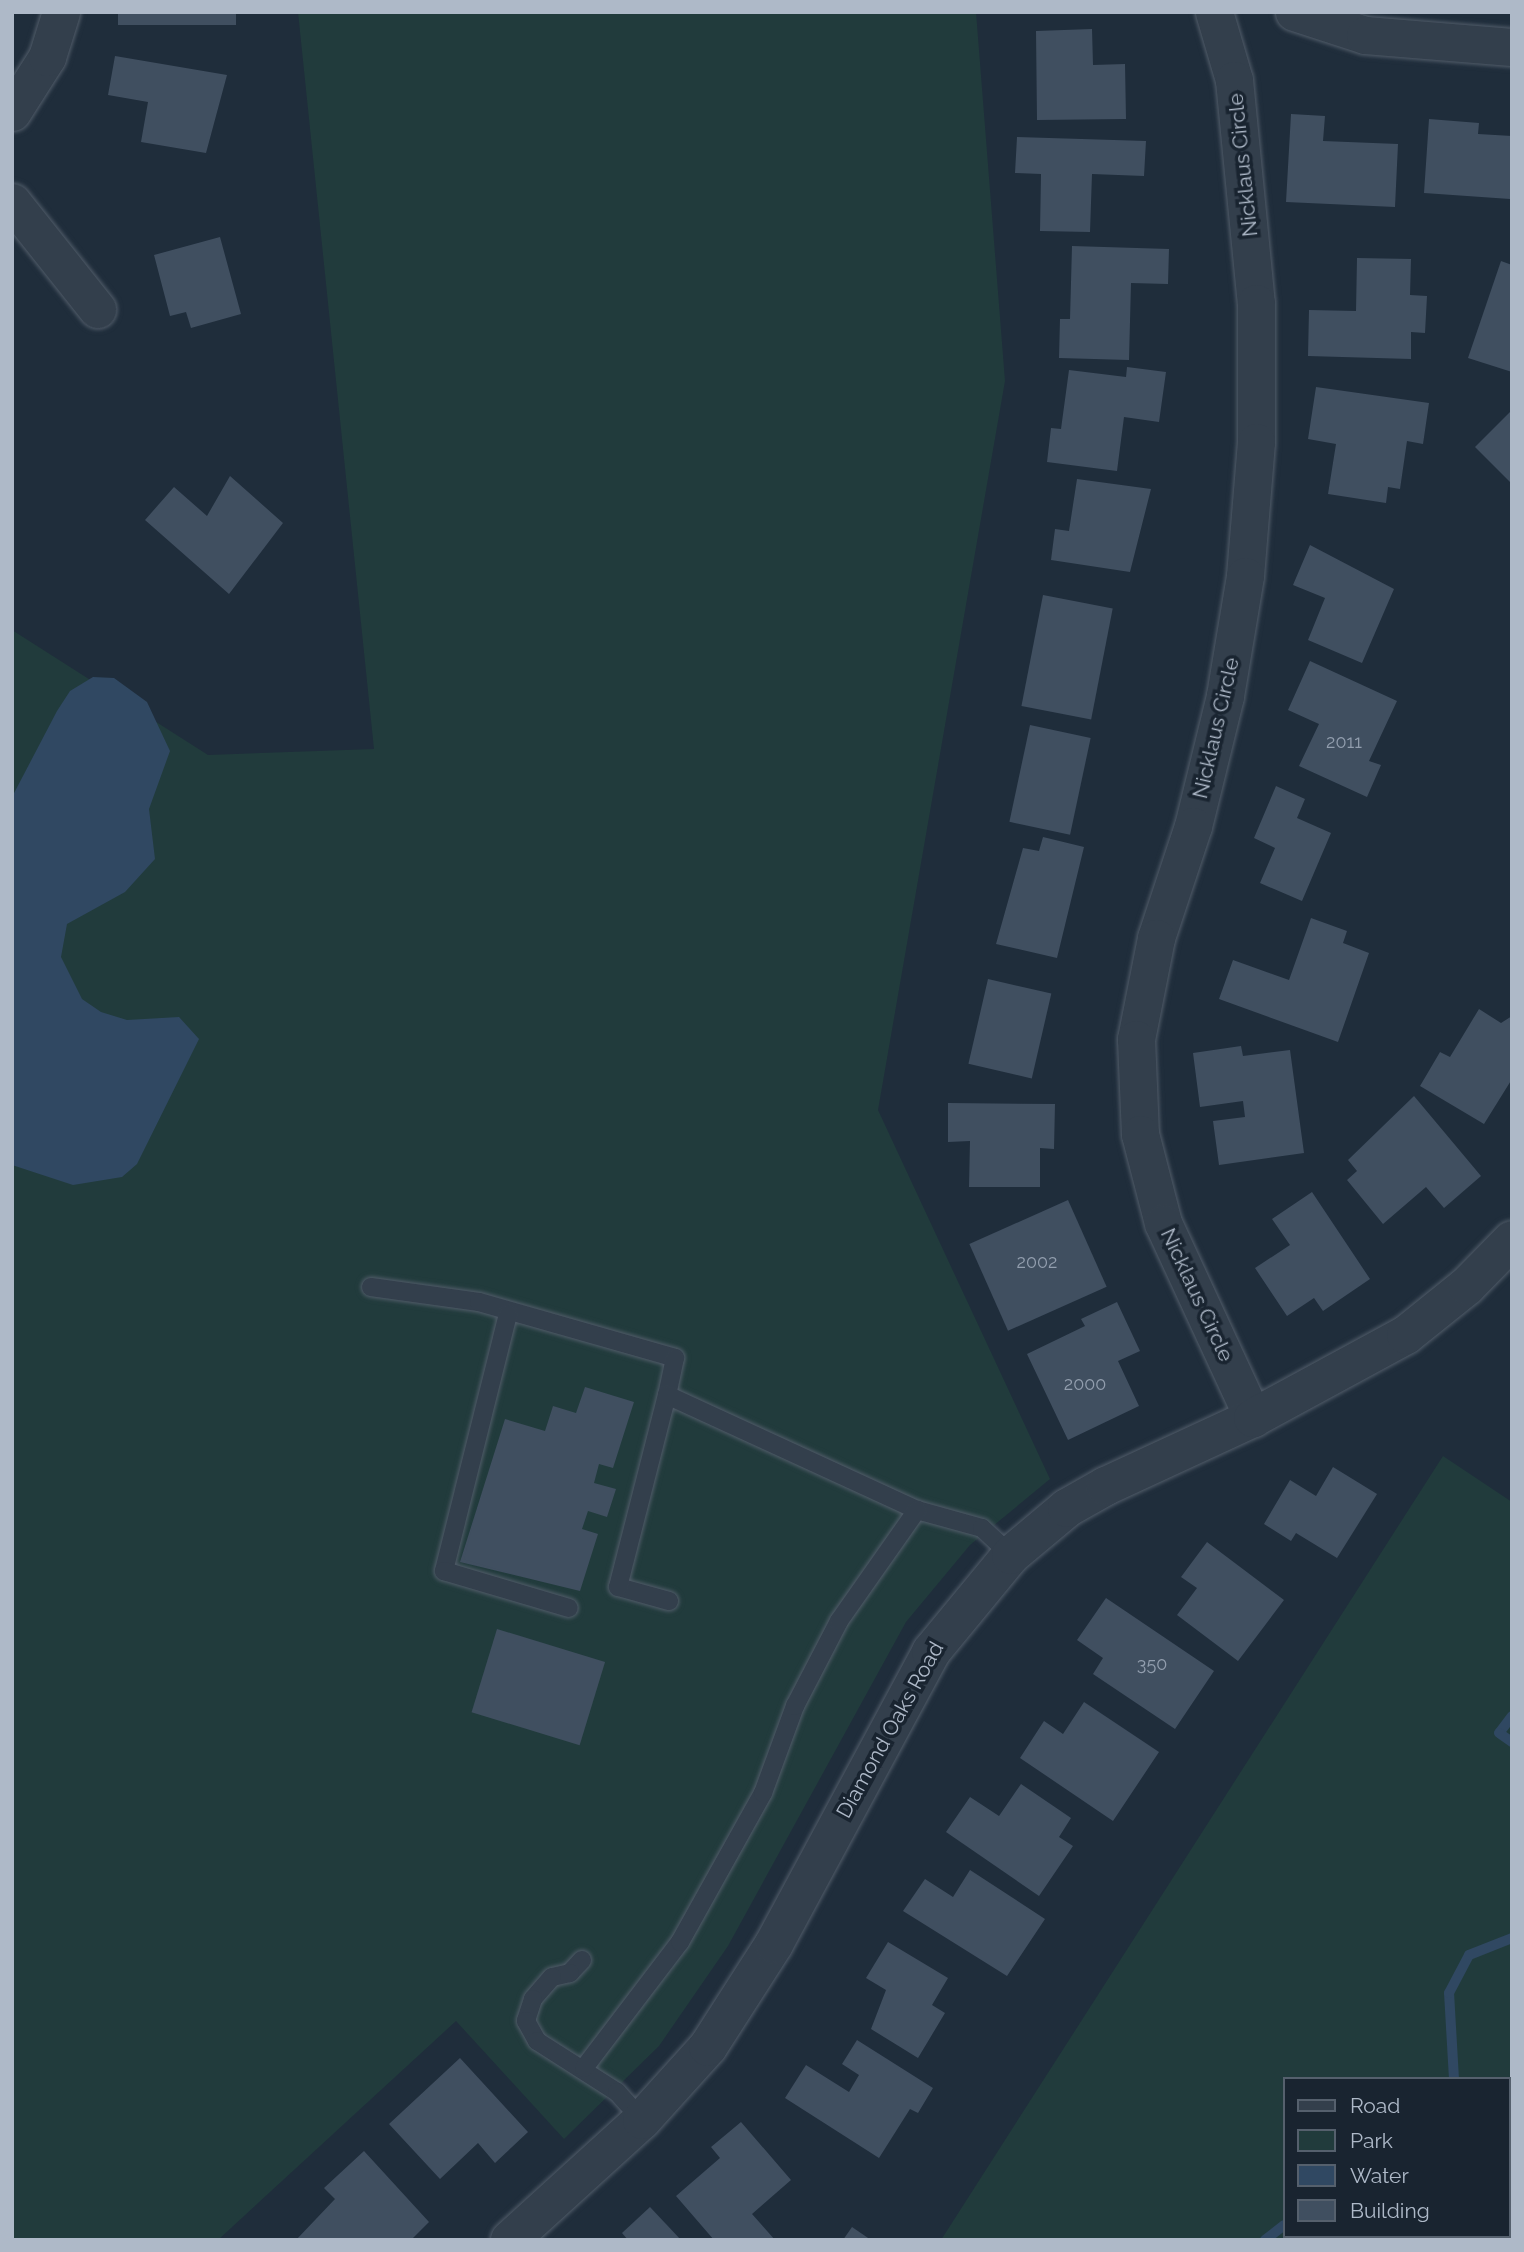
<!DOCTYPE html>
<html>
<head>
<meta charset="utf-8">
<style>
  body { margin:0 }
  #map { position:relative; width:1524px; height:2252px; overflow:hidden; background:#1f2d3b; font-family:Raleway,sans-serif }
  div>[style] { position:absolute }
  [style*='--x'] { left:calc(var(--x)*1px); top:calc(var(--y)*1px); width:calc(var(--w)*1px); rotate:calc(var(--a)*1deg) }
  .green>* { inset:0; background:#213b3c }
  .water>* { inset:0; background:#304862 }
  .stream>* { height:10px; margin:-5px; padding:0 5px; transform-origin:5px; border-radius:5px; background:#304862 }
  .building>* { inset:0; background:#404f60; transform-origin:0 0 }
  .roads { filter:drop-shadow(0 0 2px #515c69) drop-shadow(0 0 2px #515c69) }
  .service>* { height:18px; margin:-9px; padding:0 9px; transform-origin:9px; border-radius:9px; background:#333f4c }
  .minor>* { height:37px; margin:-18.5px; padding:0 18.5px; transform-origin:18.5px; border-radius:18.5px; background:#333f4c }
  .tertiary>* { height:38px; margin:-19px; padding:0 19px; transform-origin:19px; border-radius:19px; background:#333f4c }
  span { translate:-50% -50%; white-space:nowrap; text-align:center; line-height:1.15; -webkit-text-stroke:7px #192430; paint-order:stroke }
  .number-label { font-size:18px; color:#929eae }
  .number-label span { -webkit-text-stroke-width:0 }
  .street-label { font-size:21px; color:#aeb9c8 }
  .frame { position:absolute; inset:0; border:14px solid #aeb9c8; pointer-events:none }
  .legend { position:absolute; left:1283px; top:2077px; width:228px; height:161px; box-sizing:border-box; background:#192430; border:2px solid #55606d; margin:0; padding:9px 12px; list-style:none; font-size:21px; color:#aeb9c8 }
  .legend li { display:flex; align-items:center; gap:14px; height:35px }
  .legend b { width:35px; border:2px solid #55606d }
</style>
</head>
<body>
<div id="map">
  <div class="green">
    <div style="clip-path:polygon(298px 12px,976px 12px,1005px 381px,878px 1110px,1050px 1479px,970px 1545px,906px 1622px,728px 1946px,659px 2046px,564px 2139px,456px 2021px,218px 2240px,12px 2240px,12px 630px,208px 755px,374px 749px)"></div>
    <div style="clip-path:polygon(evenodd,1443px 1456px,1512px 1502px,1512px 2240px,941px 2240px,1443px 1456px,1284px 2079px,1508px 2079px,1508px 2236px,1284px 2236px,1284px 2079px)"></div>
  </div>
  <div class="water">
    <div style="clip-path:polygon(93px 677px,114px 678px,147px 702px,170px 751px,149px 809px,155px 859px,125px 892px,67px 924px,61px 957px,82px 999px,101px 1012px,127px 1020px,179px 1017px,199px 1039px,137px 1164px,122px 1177px,73px 1185px,12px 1165px,12px 797px,57px 711px,70px 691px)"></div>
  </div>
  <div class="stream">
    <div style="--x:1512;--y:1716;--w:21;--a:127"></div>
    <div style="--x:1499;--y:1733;--w:16;--a:35"></div>
    <div style="--x:1454;--y:2079;--w:86;--a:-93.3"></div>
    <div style="--x:1449;--y:1993;--w:43;--a:-62.2"></div>
    <div style="--x:1469;--y:1955;--w:46;--a:-21.6"></div>
    <div style="--x:1265;--y:2240;--w:24;--a:-38"></div>
  </div>
  <div class="building">
    <div style="left:118px;top:12px;width:118px;height:13px"></div>
    <div style="clip-path:polygon(1092px 29px,1093px 65px,1125px 64px,1126px 119px,1037px 120px,1036px 31px)"></div>
    <div style="clip-path:polygon(115px 56px,227px 75px,206px 153px,141px 142px,148px 102px,108px 95px)"></div>
    <div style="clip-path:polygon(1291px 114px,1325px 116px,1323px 141px,1398px 144px,1395px 207px,1286px 202px)"></div>
    <div style="clip-path:polygon(1429px 119px,1479px 123px,1478px 134px,1512px 136px,1510px 199px,1424px 193px)"></div>
    <div style="clip-path:polygon(1017px 137px,1146px 141px,1144px 176px,1092px 174px,1090px 232px,1040px 231px,1041px 174px,1015px 173px)"></div>
    <div style="clip-path:polygon(220px 237px,241px 314px,191px 328px,186px 312px,170px 316px,154px 255px)"></div>
    <div style="clip-path:polygon(1072px 246px,1169px 249px,1168px 284px,1131px 283px,1129px 360px,1059px 358px,1060px 319px,1070px 319px)"></div>
    <div style="clip-path:polygon(1357px 258px,1411px 259px,1410px 295px,1427px 296px,1425px 333px,1411px 332px,1411px 359px,1308px 356px,1309px 310px,1356px 311px)"></div>
    <div style="clip-path:polygon(1501px 261px,1512px 265px,1512px 372px,1468px 358px)"></div>
    <div style="clip-path:polygon(1127px 367px,1166px 372px,1159px 422px,1124px 417px,1117px 471px,1047px 462px,1051px 428px,1061px 429px,1069px 370px,1126px 377px)"></div>
    <div style="clip-path:polygon(1316px 387px,1429px 403px,1423px 444px,1407px 441px,1400px 489px,1388px 487px,1386px 503px,1328px 494px,1336px 444px,1308px 439px)"></div>
    <div style="clip-path:polygon(1512px 410px,1512px 484px,1475px 447px)"></div>
    <div style="clip-path:polygon(230px 476px,283px 523px,229px 594px,145px 520px,174px 487px,207px 516px)"></div>
    <div style="clip-path:polygon(1077px 479px,1151px 489px,1130px 572px,1051px 560px,1055px 529px,1069px 531px)"></div>
    <div style="clip-path:polygon(1310px 545px,1394px 589px,1362px 663px,1308px 640px,1325px 598px,1293px 585px)"></div>
    <div style="left:1043px;top:595px;width:71px;height:113px;rotate:11deg"></div>
    <div style="clip-path:polygon(1310px 661px,1397px 701px,1369px 761px,1381px 765px,1367px 797px,1299px 766px,1319px 724px,1288px 710px)"></div>
    <div style="left:1030px;top:725px;width:62px;height:99px;rotate:12deg"></div>
    <div style="clip-path:polygon(1276px 786px,1305px 799px,1297px 818px,1331px 833px,1302px 901px,1260px 883px,1275px 848px,1254px 838px)"></div>
    <div style="clip-path:polygon(1043px 837px,1084px 847px,1057px 958px,996px 944px,1023px 848px,1039px 851px)"></div>
    <div style="clip-path:polygon(1311px 918px,1347px 931px,1343px 943px,1369px 953px,1338px 1042px,1219px 999px,1233px 960px,1289px 980px)"></div>
    <div style="left:988px;top:979px;width:65px;height:87px;rotate:13deg"></div>
    <div style="clip-path:polygon(1479px 1009px,1501px 1023px,1512px 1016px,1512px 1079px,1484px 1124px,1420px 1086px,1440px 1052px,1450px 1057px)"></div>
    <div style="clip-path:polygon(1241px 1046px,1243px 1056px,1290px 1050px,1304px 1153px,1219px 1165px,1213px 1121px,1245px 1117px,1243px 1101px,1200px 1107px,1193px 1053px)"></div>
    <div style="clip-path:polygon(1414px 1096px,1481px 1176px,1444px 1208px,1426px 1187px,1383px 1224px,1347px 1180px,1357px 1171px,1348px 1160px)"></div>
    <div style="clip-path:polygon(948px 1103px,1055px 1104px,1054px 1149px,1040px 1148px,1040px 1187px,969px 1187px,970px 1141px,948px 1142px)"></div>
    <div style="clip-path:polygon(1312px 1192px,1370px 1279px,1323px 1311px,1314px 1298px,1287px 1316px,1255px 1268px,1290px 1245px,1272px 1219px)"></div>
    <div style="left:1068px;top:1200px;width:95px;height:108px;rotate:66deg"></div>
    <div style="clip-path:polygon(1117px 1302px,1140px 1351px,1118px 1361px,1139px 1406px,1068px 1440px,1027px 1354px,1085px 1326px,1081px 1319px)"></div>
    <div style="clip-path:polygon(585px 1387px,634px 1402px,613px 1468px,599px 1464px,594px 1483px,616px 1489px,607px 1517px,588px 1511px,582px 1529px,598px 1534px,580px 1591px,460px 1562px,505px 1419px,545px 1431px,553px 1406px,576px 1413px)"></div>
    <div style="clip-path:polygon(1333px 1467px,1377px 1494px,1337px 1558px,1296px 1533px,1291px 1541px,1264px 1524px,1290px 1480px,1316px 1496px)"></div>
    <div style="clip-path:polygon(1207px 1542px,1284px 1600px,1238px 1661px,1177px 1615px,1197px 1588px,1181px 1577px)"></div>
    <div style="clip-path:polygon(1106px 1598px,1214px 1671px,1175px 1729px,1093px 1674px,1103px 1658px,1077px 1640px)"></div>
    <div style="left:497px;top:1629px;width:113px;height:87px;rotate:17deg"></div>
    <div style="clip-path:polygon(1084px 1702px,1159px 1752px,1113px 1821px,1020px 1758px,1044px 1721px,1063px 1734px)"></div>
    <div style="clip-path:polygon(1021px 1784px,1071px 1818px,1059px 1837px,1073px 1846px,1039px 1896px,946px 1832px,970px 1797px,999px 1816px)"></div>
    <div style="clip-path:polygon(970px 1870px,1045px 1919px,1007px 1976px,903px 1911px,925px 1879px,953px 1897px)"></div>
    <div style="clip-path:polygon(888px 1942px,948px 1978px,932px 2005px,945px 2013px,918px 2058px,871px 2029px,886px 1990px,866px 1978px)"></div>
    <div style="clip-path:polygon(857px 2040px,933px 2088px,918px 2113px,910px 2109px,879px 2158px,785px 2098px,806px 2065px,849px 2092px,859px 2075px,842px 2064px)"></div>
    <div style="clip-path:polygon(460px 2058px,528px 2132px,495px 2163px,478px 2143px,440px 2179px,389px 2124px)"></div>
    <div style="clip-path:polygon(741px 2122px,791px 2180px,752px 2214px,775px 2240px,714px 2240px,676px 2196px,720px 2158px,711px 2147px)"></div>
    <div style="clip-path:polygon(364px 2151px,429px 2222px,411px 2240px,296px 2240px,335px 2199px,324px 2188px)"></div>
    <div style="clip-path:polygon(650px 2207px,681px 2240px,628px 2240px,622px 2233px)"></div>
    <div style="clip-path:polygon(852px 2227px,871px 2240px,843px 2240px)"></div>
  </div>
  <div class="roads">
    <div class="service">
      <div style="--x:371;--y:1287;--w:109;--a:7.9"></div>
      <div style="--x:479;--y:1302;--w:204;--a:15.9"></div>
      <div style="--x:675;--y:1358;--w:38;--a:102"></div>
      <div style="--x:508;--y:1314;--w:265;--a:104"></div>
      <div style="--x:444;--y:1571;--w:130;--a:16.5"></div>
      <div style="--x:669;--y:1601;--w:53;--a:-164.6"></div>
      <div style="--x:618;--y:1587;--w:198;--a:-75.7"></div>
      <div style="--x:667;--y:1395;--w:275;--a:24.7"></div>
      <div style="--x:917;--y:1510;--w:67;--a:15.5"></div>
      <div style="--x:982;--y:1528;--w:40;--a:43"></div>
      <div style="--x:582;--y:1960;--w:18;--a:133"></div>
      <div style="--x:570;--y:1973;--w:18;--a:167"></div>
      <div style="--x:552;--y:1977;--w:29;--a:131"></div>
      <div style="--x:533;--y:1999;--w:23;--a:108"></div>
      <div style="--x:526;--y:2021;--w:23;--a:61"></div>
      <div style="--x:537;--y:2041;--w:95;--a:32.5"></div>
      <div style="--x:617;--y:2092;--w:38;--a:48"></div>
      <div style="--x:584;--y:2068;--w:158;--a:-52.7"></div>
      <div style="--x:680;--y:1942;--w:171;--a:-60.9"></div>
      <div style="--x:763;--y:1793;--w:93;--a:-69.8"></div>
      <div style="--x:795;--y:1706;--w:96;--a:-62.6"></div>
      <div style="--x:839;--y:1621;--w:136;--a:-54.9"></div>
    </div>
    <div class="minor">
      <div style="--x:1214;--y:12;--w:71;--a:73.6"></div>
      <div style="--x:1234;--y:80;--w:224;--a:84.4"></div>
      <div style="--x:1256;--y:303;--w:139;--a:90"></div>
      <div style="--x:1256;--y:442;--w:134;--a:94.7"></div>
      <div style="--x:1245;--y:576;--w:122;--a:99.5"></div>
      <div style="--x:1225;--y:696;--w:134;--a:103.8"></div>
      <div style="--x:1193;--y:826;--w:118;--a:108.3"></div>
      <div style="--x:1156;--y:938;--w:103;--a:101.2"></div>
      <div style="--x:1136;--y:1039;--w:95;--a:87.6"></div>
      <div style="--x:1140;--y:1134;--w:92;--a:75.5"></div>
      <div style="--x:1163;--y:1223;--w:215;--a:65.2"></div>
      <div style="--x:1294;--y:12;--w:75;--a:17.9"></div>
      <div style="--x:1365;--y:35;--w:147;--a:4.7"></div>
      <div style="--x:12;--y:112;--w:65;--a:-57.5"></div>
      <div style="--x:47;--y:57;--w:47;--a:-72.7"></div>
      <div style="--x:12;--y:202;--w:137;--a:51.5"></div>
    </div>
    <div class="tertiary">
      <div style="--x:510;--y:2240;--w:178;--a:-42.3"></div>
      <div style="--x:642;--y:2120;--w:98;--a:-47.9"></div>
      <div style="--x:708;--y:2047;--w:122;--a:-57.3"></div>
      <div style="--x:774;--y:1944;--w:332;--a:-61.7"></div>
      <div style="--x:931;--y:1652;--w:126;--a:-50.5"></div>
      <div style="--x:1011;--y:1555;--w:73;--a:-40"></div>
      <div style="--x:1067;--y:1508;--w:45;--a:-29.4"></div>
      <div style="--x:1106;--y:1486;--w:162;--a:-24.8"></div>
      <div style="--x:1253;--y:1418;--w:174;--a:-28.5"></div>
      <div style="--x:1406;--y:1335;--w:78;--a:-38.8"></div>
      <div style="--x:1467;--y:1286;--w:64;--a:-45.6"></div>
    </div>
  </div>
  <div class="number-label">
    <span style="left:1344px;top:742px">2011</span>
    <span style="left:1037px;top:1262px">2002</span>
    <span style="left:1085px;top:1384px">2000</span>
    <span style="left:1152px;top:1664px">350</span>
  </div>
  <div class="street-label">
    <span style="left:1243px;top:165px;rotate:-96deg">Nicklaus Circle</span>
    <span style="left:1216px;top:728px;rotate:-77deg">Nicklaus Circle</span>
    <span style="left:1197px;top:1295px;rotate:65deg">Nicklaus Circle</span>
    <span style="left:890px;top:1730px;rotate:-61deg">Diamond Oaks Road</span>
  </div>
  <div class="frame"></div>
  <ul class="legend">
  <li><b style="height:9px;background:#333f4c"></b>Road</li>
  <li><b style="height:19px;background:#213b3c"></b>Park</li>
  <li><b style="height:19px;background:#304862"></b>Water</li>
  <li><b style="height:19px;background:#404f60"></b>Building</li>
  </ul>
</div>
</body>
</html>
